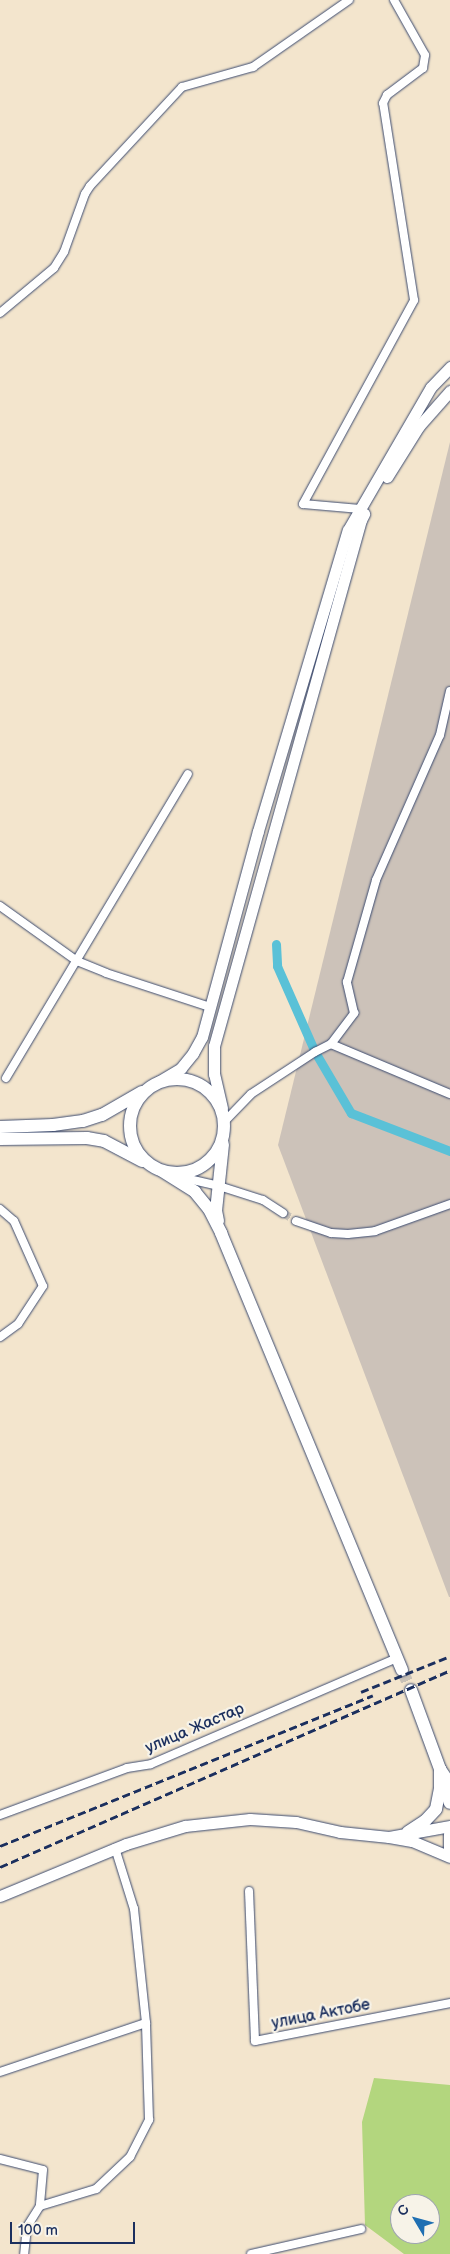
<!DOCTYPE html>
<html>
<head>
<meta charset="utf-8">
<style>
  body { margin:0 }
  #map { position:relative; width:450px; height:2254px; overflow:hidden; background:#f3e5cd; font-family:"Balsamiq Sans",sans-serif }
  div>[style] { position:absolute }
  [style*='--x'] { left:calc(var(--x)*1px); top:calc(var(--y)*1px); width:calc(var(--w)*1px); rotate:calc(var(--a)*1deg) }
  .industrial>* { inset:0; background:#ccc2b9 }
  .green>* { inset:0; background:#b3d67e }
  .canal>* { height:9px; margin:-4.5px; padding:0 4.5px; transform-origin:4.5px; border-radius:4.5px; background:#5ac1d7 }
  .street-tunnel>* { height:8px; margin-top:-4px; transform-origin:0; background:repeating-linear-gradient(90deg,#c8c1b7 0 8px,transparent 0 12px) }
  .primary-tunnel>* { height:12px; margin-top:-6px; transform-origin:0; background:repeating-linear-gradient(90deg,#c8c1b7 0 12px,transparent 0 18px) }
  .roads { filter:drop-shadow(0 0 1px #3b4a6f) drop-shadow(0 0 1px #3b4a6f) }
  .street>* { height:8px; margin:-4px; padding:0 4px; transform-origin:4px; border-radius:4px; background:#fff }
  .secondary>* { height:11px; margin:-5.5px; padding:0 5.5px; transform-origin:5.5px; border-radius:5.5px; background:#fff }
  .primary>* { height:12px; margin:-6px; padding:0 6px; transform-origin:6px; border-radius:6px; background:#fff }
  .primary>.ring { margin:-6px; padding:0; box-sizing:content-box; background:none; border:12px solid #fff; border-radius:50% }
  .rail>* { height:2.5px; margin-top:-1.25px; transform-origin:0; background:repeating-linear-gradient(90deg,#1b2f5e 0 8px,transparent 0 12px) }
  span { translate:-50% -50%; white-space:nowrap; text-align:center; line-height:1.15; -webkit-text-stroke:4.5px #f7f3e8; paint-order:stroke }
  .street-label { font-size:16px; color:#1b2f5e }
  .north { position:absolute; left:390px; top:2194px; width:50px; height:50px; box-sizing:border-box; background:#f7f3e8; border:1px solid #9fa5b1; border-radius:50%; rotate:307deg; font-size:14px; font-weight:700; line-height:20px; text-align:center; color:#1b2f5e }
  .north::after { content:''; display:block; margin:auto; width:18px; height:22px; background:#1f6fb2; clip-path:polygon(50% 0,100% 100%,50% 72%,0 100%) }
  .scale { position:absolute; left:10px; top:2222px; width:125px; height:22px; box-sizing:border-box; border:2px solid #1b2f5e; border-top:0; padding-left:6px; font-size:15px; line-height:18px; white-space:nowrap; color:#1b2f5e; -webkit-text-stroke:4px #f7f3e8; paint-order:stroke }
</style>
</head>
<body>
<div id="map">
  <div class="industrial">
    <div style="clip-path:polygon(450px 442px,450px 1597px,449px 1597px,278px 1145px)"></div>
  </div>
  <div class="green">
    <div style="clip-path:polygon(evenodd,374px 2078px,450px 2085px,450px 2254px,404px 2254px,365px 2225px,362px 2122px,374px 2078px,400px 2204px,430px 2204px,430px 2234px,400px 2234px,400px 2204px)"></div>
  </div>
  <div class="canal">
    <div style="--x:276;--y:944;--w:22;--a:87"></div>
    <div style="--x:277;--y:966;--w:94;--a:66.2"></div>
    <div style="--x:315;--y:1052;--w:71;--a:59.5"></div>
    <div style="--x:351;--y:1113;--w:106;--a:21"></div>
  </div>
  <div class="street-tunnel">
    <div style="--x:283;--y:1213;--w:15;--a:32"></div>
  </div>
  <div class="primary-tunnel">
    <div style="--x:402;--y:1670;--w:22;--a:66"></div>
  </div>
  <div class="roads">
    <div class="street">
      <div style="--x:0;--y:313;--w:70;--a:-39.8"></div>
      <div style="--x:54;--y:268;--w:19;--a:-58"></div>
      <div style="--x:64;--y:252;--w:62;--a:-70.1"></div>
      <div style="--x:85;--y:194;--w:9;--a:-58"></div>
      <div style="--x:90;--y:186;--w:135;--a:-47.1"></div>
      <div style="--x:182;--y:87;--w:74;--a:-15.7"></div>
      <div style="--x:253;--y:67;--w:117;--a:-34.9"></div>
      <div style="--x:360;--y:509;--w:57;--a:-175"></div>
      <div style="--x:303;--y:504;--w:232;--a:-61.4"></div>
      <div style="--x:414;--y:300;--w:199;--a:-98.9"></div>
      <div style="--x:383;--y:103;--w:9;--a:-63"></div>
      <div style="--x:387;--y:95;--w:45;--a:-36.9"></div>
      <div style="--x:423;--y:68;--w:13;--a:-81"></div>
      <div style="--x:425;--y:55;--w:63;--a:-119.4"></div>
      <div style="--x:0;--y:906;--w:95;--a:35.5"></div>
      <div style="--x:77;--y:961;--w:31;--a:22"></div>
      <div style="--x:106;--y:973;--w:109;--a:18.1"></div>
      <div style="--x:331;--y:1044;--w:39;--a:-53"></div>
      <div style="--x:354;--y:1013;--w:32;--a:-103"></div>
      <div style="--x:347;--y:982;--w:106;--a:-74.1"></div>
      <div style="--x:376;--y:880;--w:158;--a:-66.2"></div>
      <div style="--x:440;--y:735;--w:45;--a:-77.2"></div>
      <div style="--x:6;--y:1078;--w:354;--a:-59.1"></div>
      <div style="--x:225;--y:1121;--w:37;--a:-46"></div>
      <div style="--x:251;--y:1094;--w:77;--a:-33.3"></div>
      <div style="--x:315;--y:1052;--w:18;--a:-27"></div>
      <div style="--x:331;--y:1044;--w:129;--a:22.8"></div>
      <div style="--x:180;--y:1177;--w:40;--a:13"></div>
      <div style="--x:219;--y:1186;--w:46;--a:17.7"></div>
      <div style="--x:263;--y:1200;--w:24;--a:33"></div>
      <div style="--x:0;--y:1209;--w:18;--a:41"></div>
      <div style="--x:14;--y:1221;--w:71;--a:66"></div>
      <div style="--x:43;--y:1286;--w:45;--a:123.3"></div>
      <div style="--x:18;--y:1324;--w:22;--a:144"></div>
      <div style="--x:296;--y:1221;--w:37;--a:19"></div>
      <div style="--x:331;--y:1233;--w:17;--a:3"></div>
      <div style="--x:348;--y:1234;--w:27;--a:-6"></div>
      <div style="--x:375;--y:1231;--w:80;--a:-19.8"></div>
      <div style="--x:0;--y:1815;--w:135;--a:-20.3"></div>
      <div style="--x:127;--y:1768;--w:24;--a:-9"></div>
      <div style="--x:151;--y:1764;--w:268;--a:-23.3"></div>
      <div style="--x:249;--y:1891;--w:150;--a:87.7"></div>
      <div style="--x:255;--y:2041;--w:199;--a:-11"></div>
      <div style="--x:0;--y:2072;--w:154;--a:-18.6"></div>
      <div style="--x:0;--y:2159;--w:44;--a:14.3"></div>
      <div style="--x:43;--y:2170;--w:36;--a:95"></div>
      <div style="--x:40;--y:2206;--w:25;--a:122"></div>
      <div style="--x:27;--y:2227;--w:27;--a:96"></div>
      <div style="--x:40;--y:2206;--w:59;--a:-16.9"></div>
      <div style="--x:96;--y:2189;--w:47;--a:-43.3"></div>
      <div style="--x:130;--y:2157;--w:42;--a:-62.8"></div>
      <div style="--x:149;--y:2120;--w:97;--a:-91.8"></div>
      <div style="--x:146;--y:2023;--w:115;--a:-96"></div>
      <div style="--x:134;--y:1909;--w:64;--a:-107.3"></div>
      <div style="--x:251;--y:2254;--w:113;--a:-12.8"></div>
    </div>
    <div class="secondary">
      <div style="--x:387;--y:477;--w:60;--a:-57.9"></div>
      <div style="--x:419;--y:426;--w:47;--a:-48.5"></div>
      <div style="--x:158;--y:1082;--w:27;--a:-31"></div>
      <div style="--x:181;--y:1068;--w:19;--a:-51"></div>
      <div style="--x:193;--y:1053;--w:18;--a:-61"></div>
      <div style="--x:202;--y:1037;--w:213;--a:-74.8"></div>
      <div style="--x:258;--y:831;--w:314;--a:-73.4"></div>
      <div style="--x:348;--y:530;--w:165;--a:-59.9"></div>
      <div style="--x:431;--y:387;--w:28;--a:-46"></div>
      <div style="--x:222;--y:1108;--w:35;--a:-103"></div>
      <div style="--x:214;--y:1074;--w:28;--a:-90"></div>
      <div style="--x:214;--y:1046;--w:546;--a:-74.39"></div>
      <div style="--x:361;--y:520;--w:7;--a:-63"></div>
      <div style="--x:450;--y:1826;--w:62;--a:169.8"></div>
      <div style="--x:389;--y:1837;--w:23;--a:10"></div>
      <div style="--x:412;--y:1841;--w:41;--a:22.8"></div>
      <div style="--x:0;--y:1896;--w:136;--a:-22.4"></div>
      <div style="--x:126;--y:1844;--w:62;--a:-17"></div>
      <div style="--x:185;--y:1826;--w:65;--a:-6.1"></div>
      <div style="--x:250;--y:1819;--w:46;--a:3.7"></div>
      <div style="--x:296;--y:1822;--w:45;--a:12.8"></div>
      <div style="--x:340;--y:1832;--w:49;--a:5.8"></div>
    </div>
    <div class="primary">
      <div class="ring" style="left:130px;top:1079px;width:82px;height:82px"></div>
      <div style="--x:0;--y:1127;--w:53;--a:-2.2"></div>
      <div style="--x:53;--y:1125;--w:30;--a:-8"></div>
      <div style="--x:83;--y:1121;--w:20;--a:-18"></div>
      <div style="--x:102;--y:1115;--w:46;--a:-29.9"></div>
      <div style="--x:0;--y:1139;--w:87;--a:-0.7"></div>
      <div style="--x:87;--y:1138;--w:17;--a:10"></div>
      <div style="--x:104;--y:1141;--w:43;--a:27.8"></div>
      <div style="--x:162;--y:1171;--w:39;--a:32"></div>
      <div style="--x:195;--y:1192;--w:22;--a:51"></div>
      <div style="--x:209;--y:1209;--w:27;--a:63"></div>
      <div style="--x:221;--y:1233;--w:473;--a:67.5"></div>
      <div style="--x:218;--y:1221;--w:10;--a:-101"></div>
      <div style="--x:216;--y:1211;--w:67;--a:-84"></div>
      <div style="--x:450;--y:1784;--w:18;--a:-124"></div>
      <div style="--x:440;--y:1769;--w:35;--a:74"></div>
      <div style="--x:408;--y:1832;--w:20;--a:-33"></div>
      <div style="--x:425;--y:1821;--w:16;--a:-47"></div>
      <div style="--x:436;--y:1809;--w:20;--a:-79"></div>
      <div style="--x:440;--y:1789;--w:20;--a:-90"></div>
      <div style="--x:440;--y:1769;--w:84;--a:-110.2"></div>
      <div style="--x:450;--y:1834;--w:16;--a:90"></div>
    </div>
  </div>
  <div class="rail">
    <div style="--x:361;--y:1692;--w:96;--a:-22"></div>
    <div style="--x:0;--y:1846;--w:402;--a:-22"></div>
    <div style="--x:0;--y:1867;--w:491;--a:-23.6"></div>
  </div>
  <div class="street-label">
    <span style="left:195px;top:1729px;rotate:-23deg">улица Жастар</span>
    <span style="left:321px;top:2015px;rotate:-11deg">улица Актобе</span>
  </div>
  <div class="north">С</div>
  <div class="scale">100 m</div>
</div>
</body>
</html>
